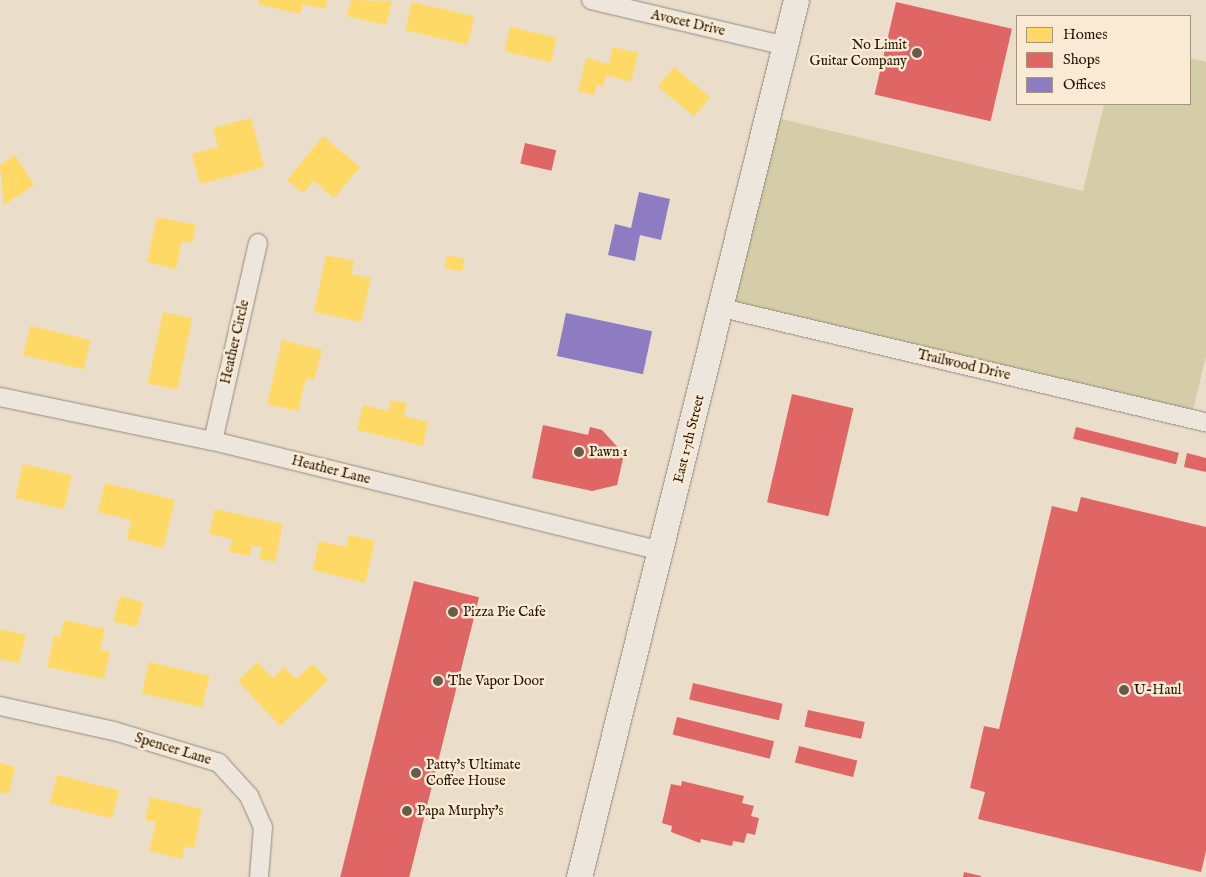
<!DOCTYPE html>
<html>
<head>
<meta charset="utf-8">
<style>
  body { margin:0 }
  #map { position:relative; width:1206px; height:877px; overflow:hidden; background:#eaddca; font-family:"IM FELL English",serif }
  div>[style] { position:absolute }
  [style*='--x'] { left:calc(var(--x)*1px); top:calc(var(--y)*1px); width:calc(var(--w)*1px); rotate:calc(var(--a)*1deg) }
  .green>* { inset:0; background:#d4cda8 }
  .homes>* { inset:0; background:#ffd966; transform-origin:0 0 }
  .shops>* { inset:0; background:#e06666; transform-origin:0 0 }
  .offices>* { inset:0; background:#8e7cc3; transform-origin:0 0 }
  .roads { filter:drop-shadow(0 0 1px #948a7e) drop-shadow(0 0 1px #948a7e) }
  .minor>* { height:18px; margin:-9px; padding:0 9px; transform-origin:9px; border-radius:9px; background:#ede6dd }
  .secondary>* { height:25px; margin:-12.5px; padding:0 12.5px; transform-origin:12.5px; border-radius:12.5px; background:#ede6dd }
  .dots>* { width:14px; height:14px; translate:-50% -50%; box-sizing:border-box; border:2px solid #faead4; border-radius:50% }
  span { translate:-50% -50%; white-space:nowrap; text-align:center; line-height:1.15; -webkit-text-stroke:5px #faead4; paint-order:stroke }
  .street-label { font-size:14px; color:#251403 }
  .poi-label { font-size:14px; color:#251403 }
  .right { translate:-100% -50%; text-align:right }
  .left { translate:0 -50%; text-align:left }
  .legend { position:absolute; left:1016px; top:15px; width:175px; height:90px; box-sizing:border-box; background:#faead4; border:1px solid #a59480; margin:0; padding:6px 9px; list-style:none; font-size:15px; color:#251403 }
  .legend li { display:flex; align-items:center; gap:10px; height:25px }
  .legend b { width:25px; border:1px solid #a59480 }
</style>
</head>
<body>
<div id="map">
  <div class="green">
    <div style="clip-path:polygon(1190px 58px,1206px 62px,1206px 356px,1191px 418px,722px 308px,769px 116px,1083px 191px,1104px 104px,1190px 104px)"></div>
  </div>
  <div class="homes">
    <div style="clip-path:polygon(259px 0,327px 0,325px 9px,303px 4px,300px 14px,258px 4px)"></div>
    <div style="clip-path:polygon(351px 0,392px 1px,386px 25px,347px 16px)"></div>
    <div style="left:412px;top:2px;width:64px;height:29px;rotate:13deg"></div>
    <div style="left:510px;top:27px;width:48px;height:25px;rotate:13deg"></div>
    <div style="clip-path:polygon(613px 47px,638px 53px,631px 82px,606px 75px,603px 87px,597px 85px,594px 95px,578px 91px,586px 58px,609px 64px)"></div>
    <div style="left:674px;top:67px;width:47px;height:25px;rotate:40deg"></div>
    <div style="clip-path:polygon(251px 118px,264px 167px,200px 184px,192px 154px,218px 147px,213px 128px)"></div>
    <div style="clip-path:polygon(323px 136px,360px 167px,334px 198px,314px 181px,303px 193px,287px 180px)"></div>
    <div style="clip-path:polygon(15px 155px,34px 185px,4px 205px,0 165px)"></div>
    <div style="clip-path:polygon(157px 217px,196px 225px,192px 243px,182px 241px,176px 269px,147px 262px)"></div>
    <div style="clip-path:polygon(326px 255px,354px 261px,351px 274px,371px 278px,361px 322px,314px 312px)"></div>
    <div style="left:447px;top:255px;width:18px;height:13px;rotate:13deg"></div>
    <div style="left:163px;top:312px;width:30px;height:73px;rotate:12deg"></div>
    <div style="left:30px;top:326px;width:62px;height:30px;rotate:13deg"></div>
    <div style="clip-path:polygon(282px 340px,322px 350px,314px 380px,306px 378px,298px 411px,267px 404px)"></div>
    <div style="clip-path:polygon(391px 400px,407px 403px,404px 416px,428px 422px,423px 446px,357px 430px,363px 405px,388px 411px)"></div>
    <div style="left:23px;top:464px;width:50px;height:35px;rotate:13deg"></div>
    <div style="clip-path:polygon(105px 483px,175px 500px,163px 548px,127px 539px,131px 520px,98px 512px)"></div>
    <div style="clip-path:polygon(215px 509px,283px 524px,275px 562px,259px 559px,262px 547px,252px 545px,250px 556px,229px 552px,232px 539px,209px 534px)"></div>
    <div style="clip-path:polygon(349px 535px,375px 541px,365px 583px,313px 570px,319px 541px,346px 547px)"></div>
    <div style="left:120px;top:596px;width:24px;height:26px;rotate:15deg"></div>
    <div style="clip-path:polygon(64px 620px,105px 629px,100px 650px,110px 652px,104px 679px,47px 667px,54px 636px,60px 637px)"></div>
    <div style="clip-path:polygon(0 629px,26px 635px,19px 663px,0 659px)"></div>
    <div style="left:149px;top:662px;width:62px;height:32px;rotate:13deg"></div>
    <div style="clip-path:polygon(257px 662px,273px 678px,284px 667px,296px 679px,313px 664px,328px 680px,280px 726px,238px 681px)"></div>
    <div style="clip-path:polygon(0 763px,15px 767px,9px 794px,0 792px)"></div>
    <div style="left:57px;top:775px;width:64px;height:29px;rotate:14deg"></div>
    <div style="clip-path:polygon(150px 797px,202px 809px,194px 848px,185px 846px,182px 859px,149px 851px,156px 822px,145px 820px)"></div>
  </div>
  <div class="shops">
    <div style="left:896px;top:2px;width:119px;height:95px;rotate:13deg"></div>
    <div style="left:525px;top:143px;width:32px;height:21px;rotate:13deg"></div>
    <div style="left:792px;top:394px;width:63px;height:111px;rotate:13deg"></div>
    <div style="clip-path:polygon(543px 425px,588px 435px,590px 427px,602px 430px,624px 454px,617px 485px,592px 491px,532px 478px)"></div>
    <div style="left:1076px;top:427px;width:106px;height:12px;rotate:14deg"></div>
    <div style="clip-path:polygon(1187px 453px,1206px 458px,1206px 472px,1184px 467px)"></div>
    <div style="clip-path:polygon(1081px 497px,1206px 527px,1206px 851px,1201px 872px,978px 819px,985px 792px,970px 788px,984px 726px,999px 729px,1052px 506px,1077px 512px)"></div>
    <div style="left:414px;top:581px;width:67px;height:305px;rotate:14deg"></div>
    <div style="left:693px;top:683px;width:92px;height:17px;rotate:13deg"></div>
    <div style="left:808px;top:710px;width:58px;height:17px;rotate:12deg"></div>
    <div style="left:677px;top:717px;width:100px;height:18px;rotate:14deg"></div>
    <div style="left:799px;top:746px;width:60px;height:17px;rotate:14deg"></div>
    <div style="clip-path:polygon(682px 781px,744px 796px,742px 803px,754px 806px,751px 816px,759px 818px,755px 835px,747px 833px,744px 843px,733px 841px,732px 846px,701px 839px,700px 843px,671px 832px,672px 826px,662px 823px,671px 784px,681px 786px)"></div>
    <div style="clip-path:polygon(964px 872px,981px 876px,981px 877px,963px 877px)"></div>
  </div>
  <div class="offices">
    <div style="clip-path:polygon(639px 192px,670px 199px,661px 240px,640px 235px,635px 261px,608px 255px,615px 224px,631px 228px)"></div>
    <div style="left:566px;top:313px;width:88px;height:44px;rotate:12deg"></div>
  </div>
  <div class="roads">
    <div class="minor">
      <div style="--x:591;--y:0;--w:199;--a:13.3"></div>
      <div style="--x:722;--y:308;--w:497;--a:13.3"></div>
      <div style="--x:0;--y:397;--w:217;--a:11.7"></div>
      <div style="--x:213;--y:441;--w:461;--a:13.8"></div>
      <div style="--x:213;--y:441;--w:203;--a:-77.2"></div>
      <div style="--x:0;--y:706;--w:117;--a:12.4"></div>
      <div style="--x:114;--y:731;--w:110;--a:16.9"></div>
      <div style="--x:219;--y:763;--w:45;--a:47.7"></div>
      <div style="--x:249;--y:796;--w:34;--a:66"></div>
      <div style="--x:263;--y:827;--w:50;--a:94.6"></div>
    </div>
    <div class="secondary">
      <div style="--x:579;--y:877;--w:903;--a:-76.1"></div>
    </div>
  </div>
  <div class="dots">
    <div style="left:917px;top:53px;background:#6a5a49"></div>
    <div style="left:579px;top:452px;background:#6a5a49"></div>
    <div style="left:453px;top:612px;background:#6a5a49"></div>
    <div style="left:438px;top:681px;background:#6a5a49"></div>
    <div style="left:1124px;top:690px;background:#6a5a49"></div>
    <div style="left:416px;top:773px;background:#6a5a49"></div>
    <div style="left:407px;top:811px;background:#6a5a49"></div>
  </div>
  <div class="street-label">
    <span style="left:688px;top:23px;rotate:13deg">Avocet Drive</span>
    <span style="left:235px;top:342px;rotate:-77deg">Heather Circle</span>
    <span style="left:964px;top:365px;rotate:13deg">Trailwood Drive</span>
    <span style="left:689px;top:439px;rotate:-76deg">East 17th Street</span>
    <span style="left:331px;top:470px;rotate:14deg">Heather Lane</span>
    <span style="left:173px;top:749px;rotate:17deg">Spencer Lane</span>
  </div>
  <div class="poi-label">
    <span class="right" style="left:907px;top:53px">No Limit<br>Guitar Company</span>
    <span class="left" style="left:589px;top:452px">Pawn 1</span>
    <span class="left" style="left:463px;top:612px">Pizza Pie Cafe</span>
    <span class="left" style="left:448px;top:681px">The Vapor Door</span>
    <span class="left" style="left:1134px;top:690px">U-Haul</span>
    <span class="left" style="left:426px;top:773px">Patty's Ultimate<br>Coffee House</span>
    <span class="left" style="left:417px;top:811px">Papa Murphy's</span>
  </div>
  <ul class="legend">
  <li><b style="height:14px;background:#ffd966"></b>Homes</li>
  <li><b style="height:14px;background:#e06666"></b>Shops</li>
  <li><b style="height:14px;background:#8e7cc3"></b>Offices</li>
  </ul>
</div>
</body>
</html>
